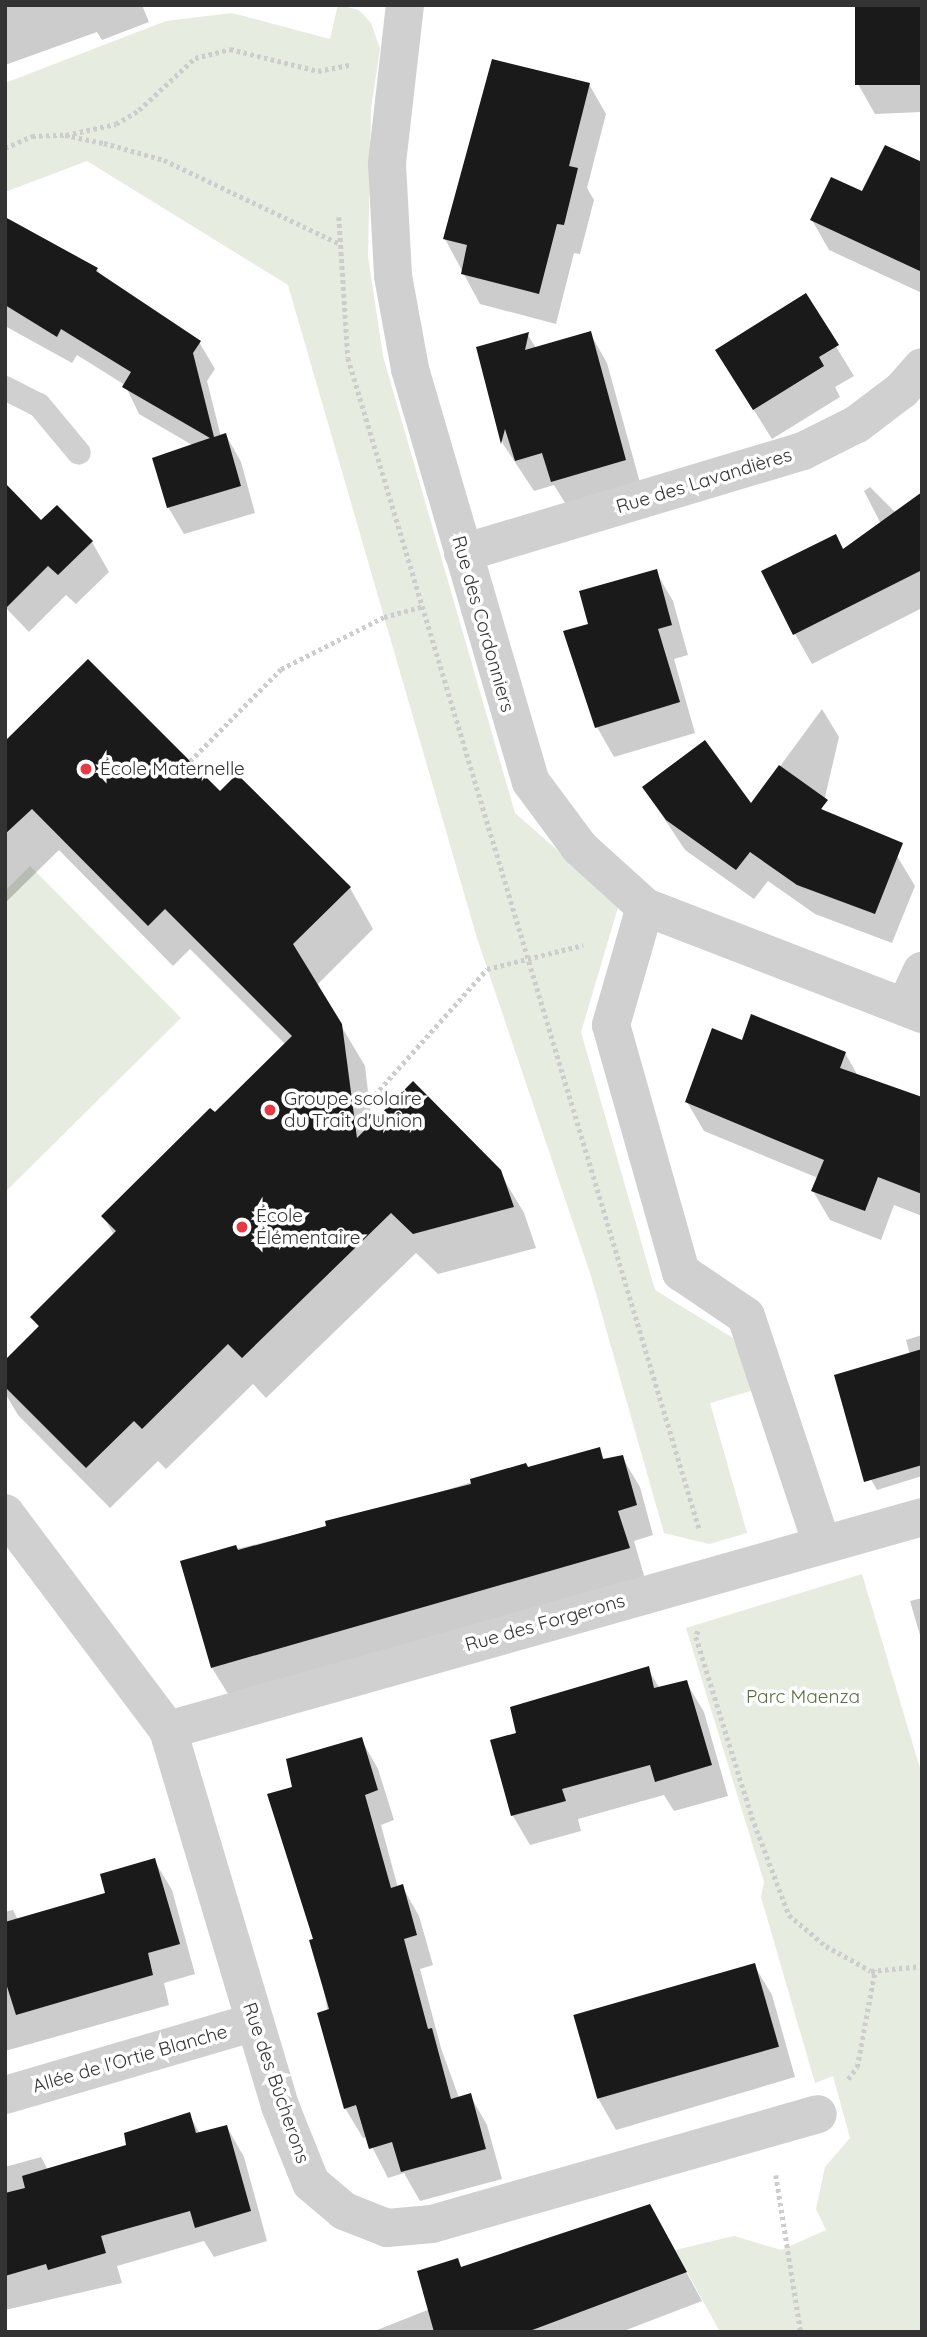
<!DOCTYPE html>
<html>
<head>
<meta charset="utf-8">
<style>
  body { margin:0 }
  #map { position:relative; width:927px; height:2337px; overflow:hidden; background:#fff; font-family:Quicksand,sans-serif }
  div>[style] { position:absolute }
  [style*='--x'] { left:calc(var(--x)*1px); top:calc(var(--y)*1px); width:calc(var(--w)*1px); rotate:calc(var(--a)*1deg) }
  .green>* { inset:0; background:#e6ecdf }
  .shadow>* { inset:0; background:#0003 }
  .building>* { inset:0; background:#1a1a1a; transform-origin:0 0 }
  .path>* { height:4.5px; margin-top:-2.25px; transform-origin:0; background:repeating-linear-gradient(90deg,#cdcdcd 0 3.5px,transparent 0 7px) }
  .lane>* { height:24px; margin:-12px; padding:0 12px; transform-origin:12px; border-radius:12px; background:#d0d0d0 }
  .street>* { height:38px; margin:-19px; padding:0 19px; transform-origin:19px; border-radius:19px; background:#d0d0d0 }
  .dots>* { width:19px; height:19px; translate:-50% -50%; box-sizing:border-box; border:4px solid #fff; border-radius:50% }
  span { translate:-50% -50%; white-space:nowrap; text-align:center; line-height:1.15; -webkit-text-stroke:7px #fff; paint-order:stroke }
  .street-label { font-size:19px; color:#333 }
  .poi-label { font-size:19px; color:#333 }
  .left { translate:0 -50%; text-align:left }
  .park-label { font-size:19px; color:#56703f }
  .frame { position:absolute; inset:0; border:7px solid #333; pointer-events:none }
</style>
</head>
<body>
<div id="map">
  <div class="green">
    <div style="clip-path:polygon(338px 5px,359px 10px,371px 23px,380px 49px,371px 109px,368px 256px,383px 356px,515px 813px,619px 904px,581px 1032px,655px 1290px,733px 1338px,754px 1390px,710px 1403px,747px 1533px,709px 1544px,664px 1533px,591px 1276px,477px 938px,288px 285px,87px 161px,5px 192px,5px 83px,166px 21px,232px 13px,330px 39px)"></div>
    <div style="clip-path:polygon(30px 866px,181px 1018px,5px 1192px,5px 891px)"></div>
    <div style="clip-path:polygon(862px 1574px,922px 1775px,922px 2332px,720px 2332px,675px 2250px,734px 2236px,781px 2250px,826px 2230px,816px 2209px,825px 2167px,850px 2138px,833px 2076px,815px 2083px,761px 1897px,764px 1882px,686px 1628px)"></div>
  </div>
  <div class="shadow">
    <div style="clip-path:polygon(5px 5px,142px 5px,149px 22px,102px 40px,97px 32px,5px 65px)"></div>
    <div style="clip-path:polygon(922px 5px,922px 112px,875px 114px,858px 84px)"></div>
    <div style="clip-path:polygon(589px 84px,606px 114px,587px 188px,594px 200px,580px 254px,574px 253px,556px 324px,480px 304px,445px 239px)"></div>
    <div style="clip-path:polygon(922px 164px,922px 293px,829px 250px,812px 220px)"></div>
    <div style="clip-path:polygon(5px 241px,97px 269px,102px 277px,199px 342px,215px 369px,207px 381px,221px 437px,226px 435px,241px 462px,255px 513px,184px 534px,168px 507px,194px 446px,139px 414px,125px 385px,77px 355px,72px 363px,5px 326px)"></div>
    <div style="clip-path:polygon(805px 296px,854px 376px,835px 387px,840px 397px,772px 439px,735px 380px)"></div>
    <div style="clip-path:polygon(590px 333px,607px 363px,642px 490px,570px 511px,554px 485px,534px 491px,503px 444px,478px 348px,528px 335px,536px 348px)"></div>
    <div style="clip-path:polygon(870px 487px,896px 513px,922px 494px,922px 608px,812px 664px,795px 634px,844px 551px,881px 524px,864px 491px)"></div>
    <div style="clip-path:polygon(41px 522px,92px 542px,109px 572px,76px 604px,66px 595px,29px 632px,5px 607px)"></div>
    <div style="clip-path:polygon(656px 572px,673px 601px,688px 655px,674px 659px,695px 733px,614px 757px,597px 727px,590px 625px)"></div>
    <div style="clip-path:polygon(822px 709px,839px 737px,818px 827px,897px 856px,915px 886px,892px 943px,815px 914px,768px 881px,754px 899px,685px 850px,644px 788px,751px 806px)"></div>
    <div style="clip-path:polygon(5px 744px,220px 794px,237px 776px,350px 888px,373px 929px,317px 985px,365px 1066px,372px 1125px,499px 1171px,524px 1213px,536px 1248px,438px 1274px,416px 1253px,266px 1398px,253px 1384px,166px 1469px,158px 1461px,110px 1508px,18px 1415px,5px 1393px,5px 1363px,39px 1328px,32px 1317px,114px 1235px,103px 1216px,286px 1045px,190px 949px,173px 966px,59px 850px,5px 903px)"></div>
    <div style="clip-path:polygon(845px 1053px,858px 1076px,922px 1099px,922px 1216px,894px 1205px,881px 1240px,830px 1220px,813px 1191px,818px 1178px,704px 1131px,687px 1102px)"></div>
    <div style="clip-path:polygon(922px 1335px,922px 1476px,877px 1490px,860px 1460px,910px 1355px,906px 1340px)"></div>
    <div style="clip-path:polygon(599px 1449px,605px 1461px,622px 1457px,640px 1487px,653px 1535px,634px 1541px,645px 1579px,230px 1697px,212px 1668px,182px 1562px,328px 1527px,526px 1465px,528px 1469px)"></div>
    <div style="clip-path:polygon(922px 1598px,922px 1642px,910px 1601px)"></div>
    <div style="clip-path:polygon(648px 1669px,660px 1689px,686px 1682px,704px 1712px,728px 1796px,674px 1811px,664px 1795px,578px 1819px,581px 1831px,530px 1845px,513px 1816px,492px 1742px,518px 1734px)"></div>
    <div style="clip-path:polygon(361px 1739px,378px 1769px,394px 1820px,381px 1825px,398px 1888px,402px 1886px,419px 1916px,433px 1965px,420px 1969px,441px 2048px,459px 2098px,470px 2095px,487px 2125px,502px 2179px,420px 2201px,404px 2173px,388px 2178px,367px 2137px,363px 2138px,345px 2108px,315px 1940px,294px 1788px)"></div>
    <div style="clip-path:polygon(154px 1860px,172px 1890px,195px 1974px,164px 1983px,169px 2005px,5px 2051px,5px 1912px,13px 1910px,18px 1920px,108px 1895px)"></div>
    <div style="clip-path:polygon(754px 1965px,772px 1995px,795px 2077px,616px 2130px,599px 2100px,576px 2017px)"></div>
    <div style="clip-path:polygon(189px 2114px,200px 2134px,227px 2127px,244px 2157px,267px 2241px,214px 2257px,204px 2241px,117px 2266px,122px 2283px,5px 2310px,5px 2167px,41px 2157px,48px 2170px,128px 2146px)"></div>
    <div style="clip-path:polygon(666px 2235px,702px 2301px,621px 2332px,372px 2332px,430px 2309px,457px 2260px,462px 2269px)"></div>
  </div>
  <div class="building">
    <div style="left:855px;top:5px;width:67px;height:80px"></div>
    <div style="clip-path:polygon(492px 59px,590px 83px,569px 166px,578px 168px,564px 225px,557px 224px,539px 294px,461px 274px,467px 245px,443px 239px)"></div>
    <div style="clip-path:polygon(885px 145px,922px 162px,922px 272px,810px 220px,831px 177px,862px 191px)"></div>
    <div style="clip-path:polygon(5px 217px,98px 268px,96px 271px,201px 341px,193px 353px,214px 437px,226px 433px,241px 486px,167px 508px,152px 458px,210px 438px,122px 387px,131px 372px,61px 329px,57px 337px,5px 305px)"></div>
    <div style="clip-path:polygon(806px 293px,839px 345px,819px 357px,824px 366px,753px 410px,715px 350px)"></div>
    <div style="clip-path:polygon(591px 331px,626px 460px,551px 482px,542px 453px,515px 461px,505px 429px,501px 444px,476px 347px,529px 332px,525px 350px)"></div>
    <div style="clip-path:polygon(5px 483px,41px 520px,57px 505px,93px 541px,58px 575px,48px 566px,5px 609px)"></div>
    <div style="clip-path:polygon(922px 492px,922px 570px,793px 635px,761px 571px,836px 534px,843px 549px)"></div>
    <div style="clip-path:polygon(657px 569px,672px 625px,658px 629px,680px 702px,595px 728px,563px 631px,588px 624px,579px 591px)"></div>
    <div style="clip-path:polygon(88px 659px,220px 791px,237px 774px,351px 887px,293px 944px,342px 1024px,357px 1138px,413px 1081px,501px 1170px,514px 1207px,413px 1234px,391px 1213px,242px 1358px,228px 1344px,142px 1429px,134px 1421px,86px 1468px,5px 1387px,5px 1360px,39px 1326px,30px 1317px,116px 1231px,101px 1216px,210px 1108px,215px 1112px,292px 1036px,165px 909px,148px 926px,32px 809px,5px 834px,5px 741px)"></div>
    <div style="clip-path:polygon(705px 740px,751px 803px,779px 765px,828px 800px,821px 809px,903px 843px,875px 914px,797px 885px,750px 852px,736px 870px,666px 820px,642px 787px)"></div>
    <div style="clip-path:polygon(751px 1014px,846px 1052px,840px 1068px,922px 1097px,922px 1194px,878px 1177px,865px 1211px,811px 1191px,824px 1160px,685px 1102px,712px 1028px,742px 1040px)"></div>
    <div style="clip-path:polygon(922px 1349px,922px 1465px,864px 1482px,834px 1375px)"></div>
    <div style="clip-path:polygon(600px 1447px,603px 1459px,623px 1455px,637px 1505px,618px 1511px,630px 1548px,211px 1668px,180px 1561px,236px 1545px,238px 1550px,326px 1526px,325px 1521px,471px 1484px,470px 1479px,526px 1463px,528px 1467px)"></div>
    <div style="clip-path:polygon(649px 1666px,654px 1688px,687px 1680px,712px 1765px,655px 1782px,650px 1765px,562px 1789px,566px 1801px,511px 1816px,490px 1740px,516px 1733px,510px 1707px)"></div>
    <div style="clip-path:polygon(362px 1737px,378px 1790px,365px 1795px,391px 1888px,403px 1884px,417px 1935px,404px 1939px,428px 2029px,432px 2028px,451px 2099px,471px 2093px,486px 2149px,401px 2172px,392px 2142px,369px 2149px,356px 2105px,344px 2109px,317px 2013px,329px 2009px,309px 1940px,313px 1939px,267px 1794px,292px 1787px,286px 1759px)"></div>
    <div style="clip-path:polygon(155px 1858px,180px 1944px,148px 1953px,153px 1975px,16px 2015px,5px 1980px,5px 1922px,105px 1893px,100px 1874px)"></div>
    <div style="left:755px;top:1963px;width:87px;height:189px;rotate:74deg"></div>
    <div style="clip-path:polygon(190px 2112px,196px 2133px,227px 2125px,251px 2211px,195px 2228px,190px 2211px,101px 2236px,106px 2253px,48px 2270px,46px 2264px,5px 2276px,5px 2193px,25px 2188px,22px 2176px,126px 2145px,124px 2133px)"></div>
    <div style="clip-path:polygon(650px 2204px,687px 2272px,527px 2332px,434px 2332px,417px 2271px,458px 2258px,461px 2267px)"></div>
  </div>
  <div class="path">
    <div style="--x:66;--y:135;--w:51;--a:-12.4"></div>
    <div style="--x:116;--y:124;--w:27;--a:-31"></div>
    <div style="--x:139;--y:110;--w:76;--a:-42.9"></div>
    <div style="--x:195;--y:58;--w:36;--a:-14"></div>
    <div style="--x:230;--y:49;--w:91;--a:14"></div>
    <div style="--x:318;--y:71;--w:33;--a:-11"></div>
    <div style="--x:5;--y:148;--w:30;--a:-24"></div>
    <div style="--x:32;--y:136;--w:33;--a:-2"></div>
    <div style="--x:65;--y:135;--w:40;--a:12"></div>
    <div style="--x:104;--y:143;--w:62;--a:15.8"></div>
    <div style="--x:164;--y:160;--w:193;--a:25.5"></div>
    <div style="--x:339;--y:217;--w:141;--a:86.3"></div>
    <div style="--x:348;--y:358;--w:1225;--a:73.3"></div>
    <div style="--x:190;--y:761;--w:129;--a:-45.3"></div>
    <div style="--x:281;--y:669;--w:115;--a:-26.8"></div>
    <div style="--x:384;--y:617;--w:41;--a:-15.4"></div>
    <div style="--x:356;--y:1116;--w:197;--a:-48.3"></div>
    <div style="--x:487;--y:969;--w:99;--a:-14"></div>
    <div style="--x:698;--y:1631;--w:6;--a:108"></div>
    <div style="--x:696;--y:1637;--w:189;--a:72.7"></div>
    <div style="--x:752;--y:1817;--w:105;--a:69.3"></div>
    <div style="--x:789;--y:1915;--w:48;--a:40"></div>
    <div style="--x:826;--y:1946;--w:51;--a:29.1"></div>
    <div style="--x:871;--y:1971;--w:51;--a:-5.6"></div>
    <div style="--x:848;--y:2079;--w:15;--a:-53"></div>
    <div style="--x:857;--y:2067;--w:99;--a:-79.5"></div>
    <div style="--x:776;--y:2175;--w:159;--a:81"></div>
  </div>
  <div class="lane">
    <div style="--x:5;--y:388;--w:38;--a:27"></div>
    <div style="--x:39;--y:405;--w:62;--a:50.2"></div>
  </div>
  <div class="street">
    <div style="--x:405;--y:5;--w:160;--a:96.5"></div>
    <div style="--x:387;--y:164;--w:112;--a:86.9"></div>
    <div style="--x:393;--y:276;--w:95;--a:79.6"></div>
    <div style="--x:410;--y:369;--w:430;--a:73.7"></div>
    <div style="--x:531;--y:782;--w:82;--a:53.4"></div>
    <div style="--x:580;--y:848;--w:88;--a:42.2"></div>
    <div style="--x:645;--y:907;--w:297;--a:21.1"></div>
    <div style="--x:463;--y:553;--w:355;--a:-16.7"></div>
    <div style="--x:803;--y:451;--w:60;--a:-26.6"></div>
    <div style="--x:857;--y:424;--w:56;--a:-37.1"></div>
    <div style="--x:902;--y:390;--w:30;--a:-49"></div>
    <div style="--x:645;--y:907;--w:123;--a:106.1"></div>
    <div style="--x:611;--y:1025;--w:257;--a:74.2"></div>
    <div style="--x:681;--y:1272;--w:78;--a:34.1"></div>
    <div style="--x:746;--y:1316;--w:241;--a:71.6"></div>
    <div style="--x:905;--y:1007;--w:40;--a:-65"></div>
    <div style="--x:5;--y:1513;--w:271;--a:53.1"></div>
    <div style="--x:168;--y:1730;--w:392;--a:73.4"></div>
    <div style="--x:280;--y:2106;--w:83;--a:68.1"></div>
    <div style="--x:311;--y:2183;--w:43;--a:40.3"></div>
    <div style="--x:344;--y:2211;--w:46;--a:21.6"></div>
    <div style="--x:387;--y:2228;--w:45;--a:-5.1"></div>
    <div style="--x:432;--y:2224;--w:401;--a:-15.9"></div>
    <div style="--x:168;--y:1730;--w:784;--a:-15.77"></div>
    <div style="--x:5;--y:2095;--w:260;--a:-16.3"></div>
  </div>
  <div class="dots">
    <div style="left:86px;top:769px;background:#e63946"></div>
    <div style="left:270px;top:1110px;background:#e63946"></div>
    <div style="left:242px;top:1227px;background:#e63946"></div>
  </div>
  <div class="street-label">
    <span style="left:704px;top:481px;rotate:-17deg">Rue des Lavandières</span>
    <span style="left:483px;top:624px;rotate:74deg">Rue des Cordonniers</span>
    <span style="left:545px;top:1623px;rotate:-16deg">Rue des Forgerons</span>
    <span style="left:130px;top:2059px;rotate:-16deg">Allée de l'Ortie Blanche</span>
    <span style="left:276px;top:2083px;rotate:71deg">Rue des Bûcherons</span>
  </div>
  <div class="poi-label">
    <span class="left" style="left:100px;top:769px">École Maternelle</span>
    <span class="left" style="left:284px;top:1110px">Groupe scolaire<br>du Trait d'Union</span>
    <span class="left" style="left:256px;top:1227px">École<br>Élémentaire</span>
  </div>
  <div class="park-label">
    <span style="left:803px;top:1697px">Parc Maenza</span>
  </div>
  <div class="frame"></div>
</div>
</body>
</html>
